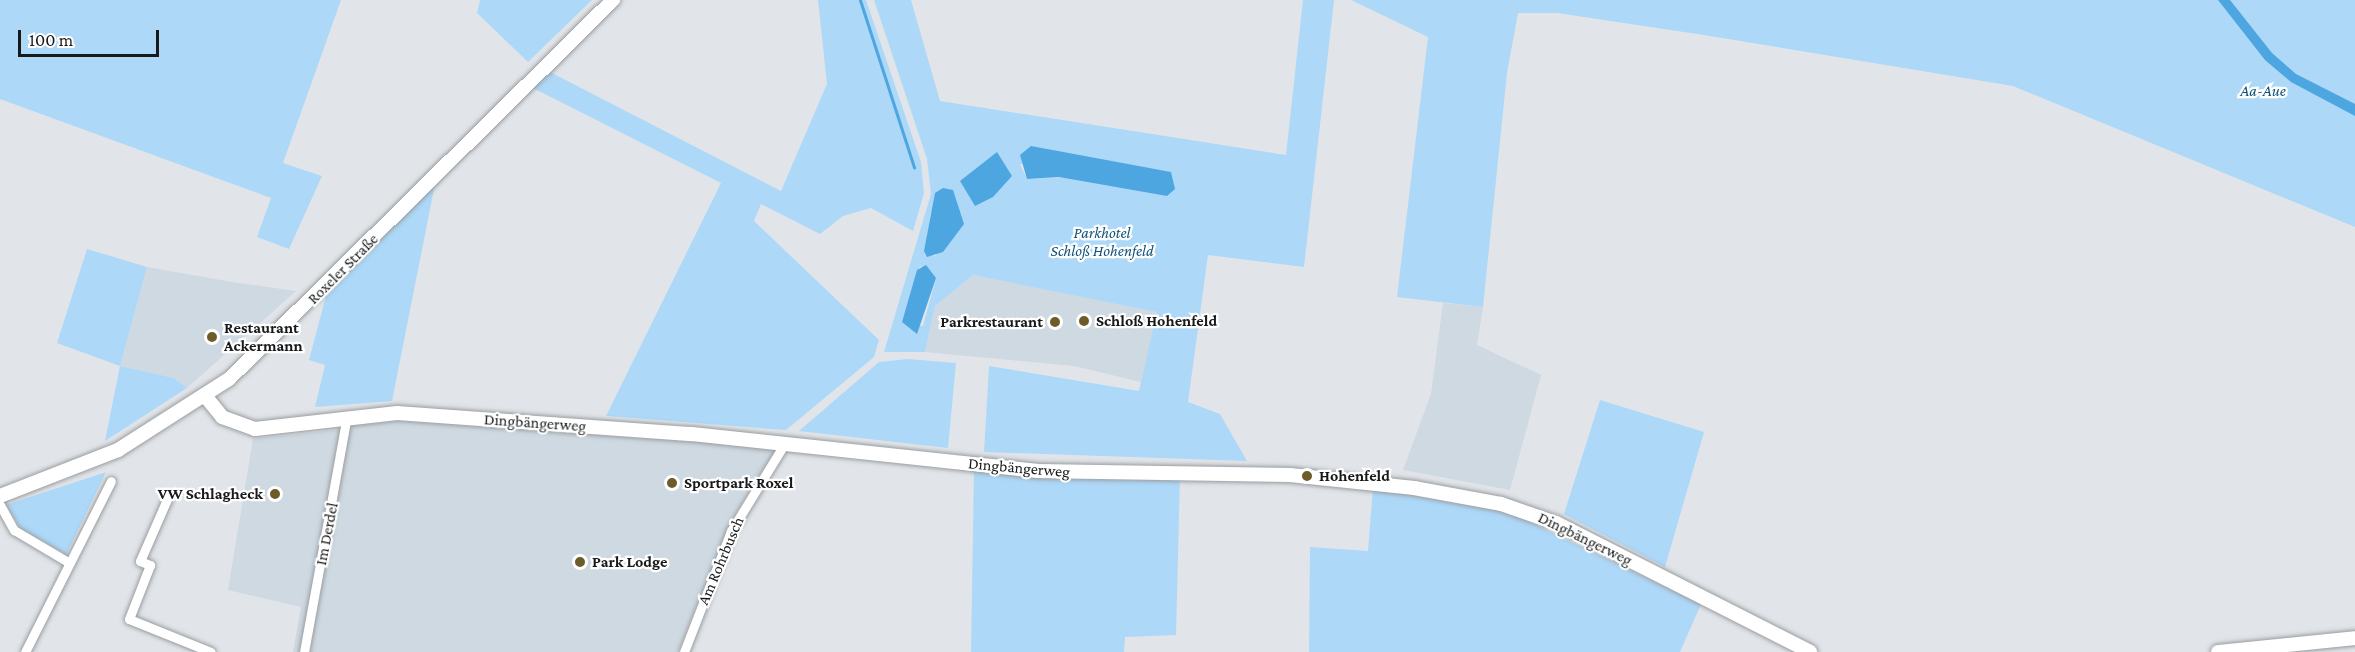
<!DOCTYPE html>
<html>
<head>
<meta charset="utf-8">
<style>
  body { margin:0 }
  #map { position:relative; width:2355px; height:652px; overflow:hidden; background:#e1e5e9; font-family:"Crimson Pro",serif }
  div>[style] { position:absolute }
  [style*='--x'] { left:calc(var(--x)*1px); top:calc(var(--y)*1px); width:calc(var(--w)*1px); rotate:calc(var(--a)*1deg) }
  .built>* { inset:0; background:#ced9e1 }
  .green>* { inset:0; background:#add8f8 }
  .water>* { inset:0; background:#4ea6e0 }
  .stream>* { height:3px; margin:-1.5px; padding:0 1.5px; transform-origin:1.5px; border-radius:1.5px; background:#4ea6e0 }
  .roads { filter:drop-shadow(0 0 2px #9a9ea1) drop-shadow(0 0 2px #9a9ea1) }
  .minor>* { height:9px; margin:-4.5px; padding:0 4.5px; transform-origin:4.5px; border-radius:4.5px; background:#fff }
  .secondary>* { height:14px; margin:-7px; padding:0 7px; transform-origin:7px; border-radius:7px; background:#fff }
  .dots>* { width:16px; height:16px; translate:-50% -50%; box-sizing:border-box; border:3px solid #fff; border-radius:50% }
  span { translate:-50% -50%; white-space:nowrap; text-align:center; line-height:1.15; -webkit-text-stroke:4.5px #fff; paint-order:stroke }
  .park-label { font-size:16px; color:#11537a; font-style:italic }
  .street-label { font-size:16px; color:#17191a }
  .poi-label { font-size:16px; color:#17191a; font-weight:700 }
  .left { translate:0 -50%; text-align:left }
  .right { translate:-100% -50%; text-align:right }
  .scale { position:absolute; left:18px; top:30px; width:141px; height:27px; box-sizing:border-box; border:3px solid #17191a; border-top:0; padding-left:8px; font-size:18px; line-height:21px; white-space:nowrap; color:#17191a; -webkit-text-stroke:4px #fff; paint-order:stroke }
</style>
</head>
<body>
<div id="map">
  <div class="built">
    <div style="clip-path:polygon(147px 267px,232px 282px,296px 291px,187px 388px,174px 378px,120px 366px)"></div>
    <div style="clip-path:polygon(973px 275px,1158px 312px,1141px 382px,1074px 366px,925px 352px,935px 306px)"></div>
    <div style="clip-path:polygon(1443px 303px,1483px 307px,1477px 345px,1541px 375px,1510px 490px,1403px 470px,1431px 394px)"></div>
    <div style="clip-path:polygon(370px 418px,777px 447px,731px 521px,678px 652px,293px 652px,301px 607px,228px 590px,253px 439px,346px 429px)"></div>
  </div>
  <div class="green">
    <div style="clip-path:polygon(0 0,341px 0,283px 163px,322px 176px,289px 249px,257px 237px,271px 198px,0 99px)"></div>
    <div style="clip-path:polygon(480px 0,592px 0,528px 62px,477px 13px)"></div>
    <div style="clip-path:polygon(818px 0,866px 0,921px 162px,924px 193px,913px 231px,871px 208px,843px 216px,820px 234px,761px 204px,754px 221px,879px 340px,874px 357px,786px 430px,606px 416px,721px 183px,533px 88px,550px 72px,781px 191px,827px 84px)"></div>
    <div style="clip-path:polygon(evenodd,874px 0,911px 0,940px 101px,1286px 155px,1303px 0,1334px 0,1304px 267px,1208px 255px,1188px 402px,1220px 414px,1247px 461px,984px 452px,989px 366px,1139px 391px,1157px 312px,973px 275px,935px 306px,925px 352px,884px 352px,931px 194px,927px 159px,874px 0,1110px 162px,1171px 172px,1027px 179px,1020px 164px,1110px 162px,874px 0,931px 211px,964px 224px,934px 257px,928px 233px,931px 211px,874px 0,920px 266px,936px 278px,923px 326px,902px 322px,920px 266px)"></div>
    <div style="clip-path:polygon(1351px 0,2355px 0,2355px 227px,2013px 86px,1704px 35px,1557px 13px,1518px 13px,1507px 73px,1483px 307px,1397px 297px,1428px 37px)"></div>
    <div style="clip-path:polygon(435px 184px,392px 401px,315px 407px,325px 365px,309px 360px,326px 296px)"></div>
    <div style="clip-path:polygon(87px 249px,147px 267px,120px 366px,174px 378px,187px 388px,105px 441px,120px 366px,57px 343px)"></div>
    <div style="clip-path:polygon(908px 359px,956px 363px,948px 448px,799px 431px,879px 362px)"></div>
    <div style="clip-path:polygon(1600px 400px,1704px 432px,1665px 567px,1564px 514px)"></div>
    <div style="clip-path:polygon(974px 469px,1180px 475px,1176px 635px,1125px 637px,1124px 652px,971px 652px)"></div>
    <div style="clip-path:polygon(106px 472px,66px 555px,21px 529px,6px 505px)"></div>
    <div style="clip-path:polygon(1373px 488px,1498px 507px,1701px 604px,1680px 652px,1309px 652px,1310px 547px,1368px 551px)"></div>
  </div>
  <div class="water">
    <div style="clip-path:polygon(2218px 0,2230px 0,2272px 53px,2296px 74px,2355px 104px,2355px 116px,2291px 82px,2265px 60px)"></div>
    <div style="clip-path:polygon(1031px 146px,1171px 172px,1175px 189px,1167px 196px,1059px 177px,1027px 179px,1020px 155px)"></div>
    <div style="clip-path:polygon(997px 152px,1012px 176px,993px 197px,975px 206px,960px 181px)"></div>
    <div style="clip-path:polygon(943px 188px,953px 190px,964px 224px,943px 252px,927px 257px,924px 251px,935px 193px)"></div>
    <div style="clip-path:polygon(926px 265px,936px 278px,917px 334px,902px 322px,917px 270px)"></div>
  </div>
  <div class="stream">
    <div style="--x:860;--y:0;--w:176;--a:72.1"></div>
  </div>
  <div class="roads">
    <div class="minor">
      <div style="--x:168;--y:497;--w:70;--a:113.6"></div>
      <div style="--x:140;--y:561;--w:11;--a:22"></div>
      <div style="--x:150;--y:565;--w:58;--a:111.3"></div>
      <div style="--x:129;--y:619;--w:88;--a:21.9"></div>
      <div style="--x:0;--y:505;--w:29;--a:61"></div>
      <div style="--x:14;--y:530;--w:63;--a:30.7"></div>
      <div style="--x:25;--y:652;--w:191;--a:-63.3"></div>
      <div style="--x:304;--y:652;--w:240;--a:-79.7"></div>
      <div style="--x:684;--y:652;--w:130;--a:-68.8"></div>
      <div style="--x:731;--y:531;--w:103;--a:-58.5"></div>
    </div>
    <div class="secondary">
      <div style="--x:206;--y:397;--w:26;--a:51"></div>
      <div style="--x:222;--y:417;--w:35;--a:20"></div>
      <div style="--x:255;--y:429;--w:143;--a:-6.4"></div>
      <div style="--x:397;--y:413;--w:296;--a:4.1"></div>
      <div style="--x:692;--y:434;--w:346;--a:6.1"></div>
      <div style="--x:1036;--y:471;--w:254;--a:0.9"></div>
      <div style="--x:1290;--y:475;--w:125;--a:6"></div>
      <div style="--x:1414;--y:488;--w:88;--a:10.4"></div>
      <div style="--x:1501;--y:504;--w:58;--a:19.1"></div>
      <div style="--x:1556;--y:523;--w:285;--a:26.9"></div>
      <div style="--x:0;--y:496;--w:127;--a:-21.3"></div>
      <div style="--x:118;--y:450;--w:132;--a:-32.6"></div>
      <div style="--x:229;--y:379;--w:540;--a:-44.62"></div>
      <div style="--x:2218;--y:652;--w:138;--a:-5.8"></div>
    </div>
  </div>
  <div class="dots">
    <div style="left:1084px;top:321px;background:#6d5c29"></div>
    <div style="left:1055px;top:322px;background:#6d5c29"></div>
    <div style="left:212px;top:337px;background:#6d5c29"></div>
    <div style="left:1307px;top:476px;background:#6d5c29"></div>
    <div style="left:672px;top:483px;background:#6d5c29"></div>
    <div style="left:275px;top:494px;background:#6d5c29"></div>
    <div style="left:580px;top:562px;background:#6d5c29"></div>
  </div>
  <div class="park-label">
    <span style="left:2263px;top:91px">Aa-Aue</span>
    <span style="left:1102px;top:242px">Parkhotel<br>Schloß Hohenfeld</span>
  </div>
  <div class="street-label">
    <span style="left:343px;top:269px;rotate:-45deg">Roxeler Straße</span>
    <span style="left:535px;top:423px;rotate:4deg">Dingbängerweg</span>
    <span style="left:1019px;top:468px;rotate:5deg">Dingbängerweg</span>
    <span style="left:327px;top:534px;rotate:-79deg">Im Derdel</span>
    <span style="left:1585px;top:539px;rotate:26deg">Dingbängerweg</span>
    <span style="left:721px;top:561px;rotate:-67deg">Am Rohrbusch</span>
  </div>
  <div class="poi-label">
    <span class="left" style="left:1096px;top:321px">Schloß Hohenfeld</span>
    <span class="right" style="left:1043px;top:322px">Parkrestaurant</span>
    <span class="left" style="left:224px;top:337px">Restaurant<br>Ackermann</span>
    <span class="left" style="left:1319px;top:476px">Hohenfeld</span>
    <span class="left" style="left:684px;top:483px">Sportpark Roxel</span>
    <span class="right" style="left:263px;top:494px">VW Schlagheck</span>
    <span class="left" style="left:592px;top:562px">Park Lodge</span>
  </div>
  <div class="scale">100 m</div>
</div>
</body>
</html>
